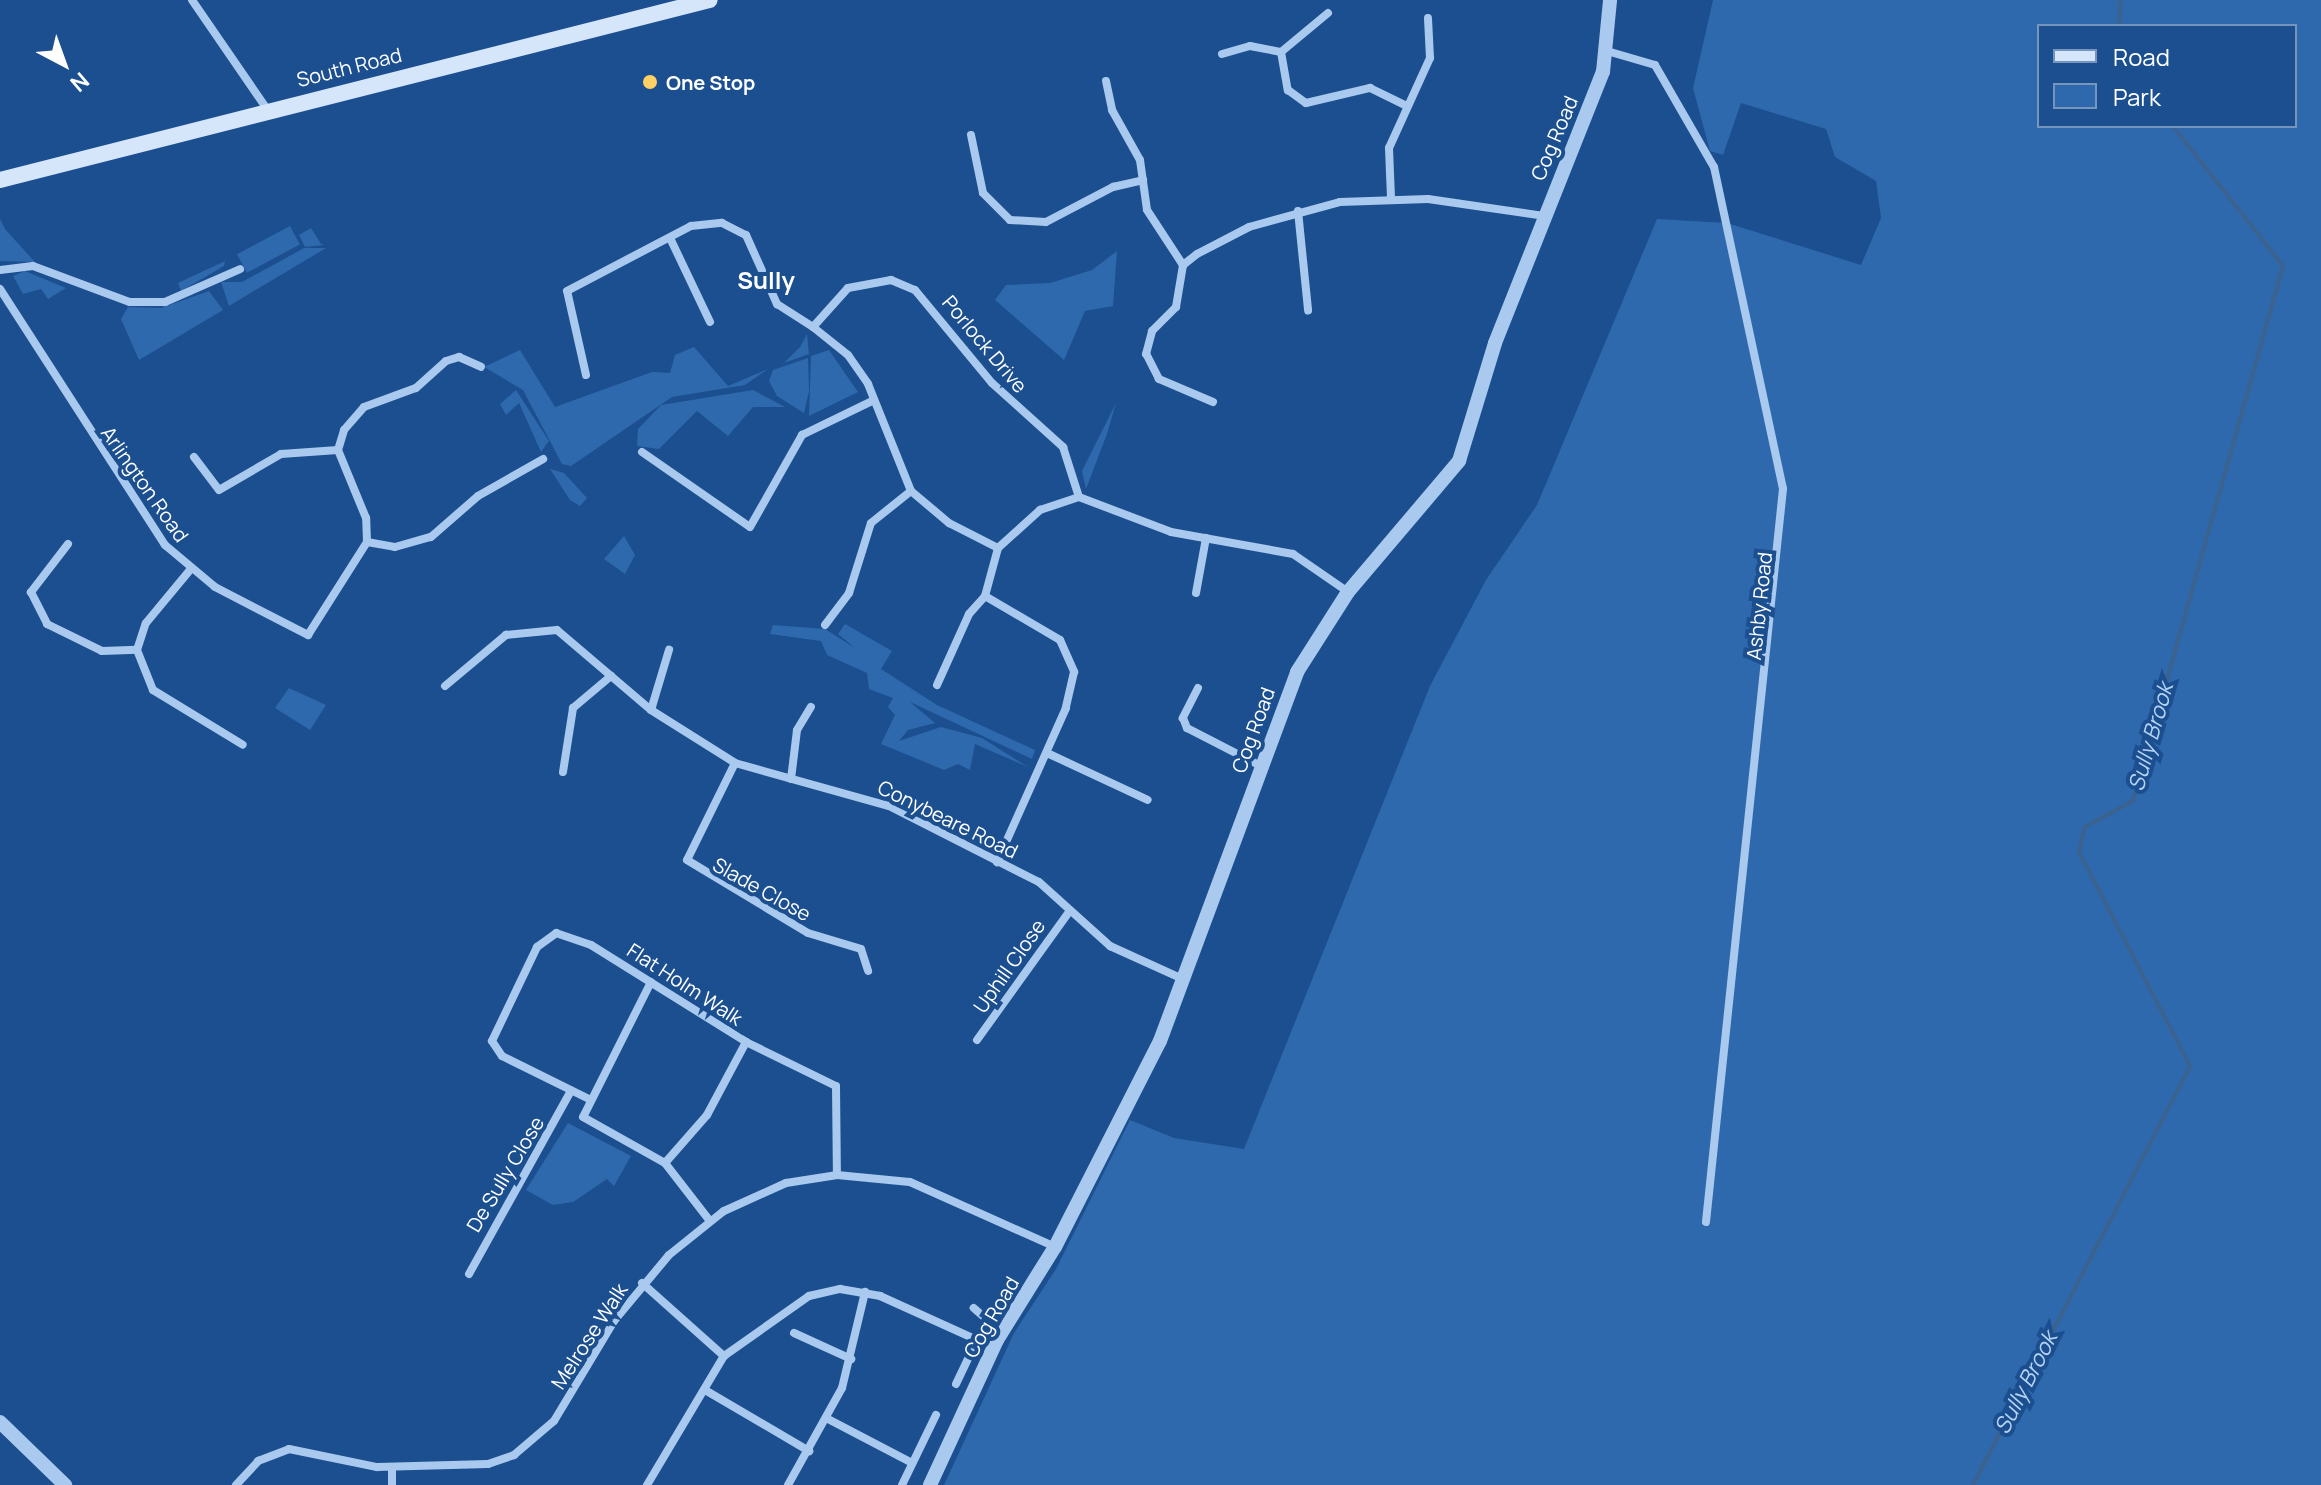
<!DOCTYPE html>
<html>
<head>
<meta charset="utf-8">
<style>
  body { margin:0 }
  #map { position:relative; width:2321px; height:1485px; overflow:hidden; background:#1b4f8f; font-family:Manrope,sans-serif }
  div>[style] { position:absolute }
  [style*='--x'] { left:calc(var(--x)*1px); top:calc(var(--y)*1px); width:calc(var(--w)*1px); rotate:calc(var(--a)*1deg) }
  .green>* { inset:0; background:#2e69ad; transform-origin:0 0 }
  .stream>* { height:4px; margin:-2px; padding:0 2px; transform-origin:2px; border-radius:2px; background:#3c6290 }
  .minor>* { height:8px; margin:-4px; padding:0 4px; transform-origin:4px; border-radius:4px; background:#a9c9ee }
  .tertiary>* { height:14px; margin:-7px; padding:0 7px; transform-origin:7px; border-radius:7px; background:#a9c9ee }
  .secondary>* { height:16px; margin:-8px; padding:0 8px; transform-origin:8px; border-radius:8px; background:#d6e6fa }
  .dots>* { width:22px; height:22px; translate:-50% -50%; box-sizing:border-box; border:4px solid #1b4f8f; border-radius:50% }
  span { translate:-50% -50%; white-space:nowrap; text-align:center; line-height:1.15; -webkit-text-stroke:8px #1b4f8f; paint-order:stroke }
  .street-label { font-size:20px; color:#fff }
  .poi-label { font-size:20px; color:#fff; font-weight:700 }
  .left { translate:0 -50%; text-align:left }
  .water-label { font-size:22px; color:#b5d3f5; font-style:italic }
  .quarter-label { font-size:24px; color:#fff; font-weight:700 }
  .legend { position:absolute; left:2037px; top:24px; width:260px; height:104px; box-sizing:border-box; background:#1b4f8f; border:2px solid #7695bc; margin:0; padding:10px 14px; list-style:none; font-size:24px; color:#fff }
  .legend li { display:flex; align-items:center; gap:16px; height:40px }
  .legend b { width:40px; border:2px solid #7695bc }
  .north { position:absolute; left:24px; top:24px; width:80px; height:80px; -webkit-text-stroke:6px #1b4f8f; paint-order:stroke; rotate:139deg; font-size:22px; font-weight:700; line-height:32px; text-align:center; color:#fff }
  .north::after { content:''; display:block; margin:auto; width:28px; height:36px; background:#fff; clip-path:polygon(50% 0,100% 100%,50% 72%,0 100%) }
</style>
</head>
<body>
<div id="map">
  <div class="green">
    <div style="clip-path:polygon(evenodd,1713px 0,2321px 0,2321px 1485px,944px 1485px,1014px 1333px,1056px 1269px,1130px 1120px,1174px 1138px,1244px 1149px,1430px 686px,1486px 580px,1537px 505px,1657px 219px,1727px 223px,1861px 265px,1881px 218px,1876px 181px,1835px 157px,1826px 129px,1741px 103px,1723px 155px,1710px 151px,1693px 88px,1713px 0,2039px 26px,2295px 26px,2295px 126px,2039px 126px,2039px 26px)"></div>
    <div style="clip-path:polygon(0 219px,5px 229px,35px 262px,0 261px)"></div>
    <div style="left:290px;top:226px;width:21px;height:60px;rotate:62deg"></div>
    <div style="clip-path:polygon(311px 228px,321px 244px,324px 245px,305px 247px,299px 235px)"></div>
    <div style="clip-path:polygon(304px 248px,326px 248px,229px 306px,221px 282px,242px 282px)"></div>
    <div style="clip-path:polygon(1117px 251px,1113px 306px,1085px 311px,1064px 360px,995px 300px,1006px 285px,1050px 283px,1092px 270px)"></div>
    <div style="clip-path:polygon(225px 261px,224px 266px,181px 291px,178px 283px)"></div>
    <div style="clip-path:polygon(25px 271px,66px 288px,48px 299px,41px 289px,23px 294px,13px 276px)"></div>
    <div style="clip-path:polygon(209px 291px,223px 310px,139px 360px,121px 319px,128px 307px,161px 308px)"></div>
    <div style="clip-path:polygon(807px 334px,809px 354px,784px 363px,800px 347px)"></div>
    <div style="clip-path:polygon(694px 347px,728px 386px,768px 369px,745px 385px,672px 397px,571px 466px,562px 464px,523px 390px,484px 367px,520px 350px,555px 407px,652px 372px,670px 373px,675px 355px)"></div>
    <div style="clip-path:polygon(829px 350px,858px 392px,809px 416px,811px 356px)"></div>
    <div style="clip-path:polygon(808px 358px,809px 391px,804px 413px,777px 396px,769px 381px,773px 370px)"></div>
    <div style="clip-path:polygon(516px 390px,549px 441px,541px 452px,519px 403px,506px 415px,500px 404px)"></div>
    <div style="clip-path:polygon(753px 390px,785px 407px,753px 407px,728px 436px,697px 411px,659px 449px,637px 446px,638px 429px,661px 405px)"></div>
    <div style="clip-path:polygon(1116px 403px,1107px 434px,1086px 489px,1082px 471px)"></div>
    <div style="clip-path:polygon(550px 469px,564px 473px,587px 498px,580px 506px,570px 500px)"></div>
    <div style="clip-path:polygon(624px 536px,635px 555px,625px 574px,604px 559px)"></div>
    <div style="clip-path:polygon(845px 624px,892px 651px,881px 669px,937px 705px,1035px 750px,1032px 759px,910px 702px,935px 723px,908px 730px,899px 741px,941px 727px,982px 738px,1028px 767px,975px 744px,970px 770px,958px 764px,944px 770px,881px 744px,895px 715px,888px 707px,893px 698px,869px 689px,867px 673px,827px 655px,821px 641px,770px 634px,773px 625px,825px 629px,855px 648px,838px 634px)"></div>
    <div style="clip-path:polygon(289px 688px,326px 705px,310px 730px,275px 708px)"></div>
    <div style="clip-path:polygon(568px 1123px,631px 1156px,614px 1186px,607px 1179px,573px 1202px,553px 1205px,526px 1190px)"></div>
  </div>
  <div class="stream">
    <div style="--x:2119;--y:26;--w:26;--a:-86"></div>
    <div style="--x:1973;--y:1485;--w:472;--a:-62.6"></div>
    <div style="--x:2190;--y:1066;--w:241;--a:-117.4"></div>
    <div style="--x:2079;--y:852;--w:26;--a:-77"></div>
    <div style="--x:2085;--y:827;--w:55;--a:-28.4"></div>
    <div style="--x:2133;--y:801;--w:556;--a:-74.34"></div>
    <div style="--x:2283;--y:266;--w:178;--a:-128.2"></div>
  </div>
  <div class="minor">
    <div style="--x:192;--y:0;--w:132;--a:55.5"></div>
    <div style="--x:1328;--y:13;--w:61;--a:140.3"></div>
    <div style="--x:1281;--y:52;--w:39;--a:80"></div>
    <div style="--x:1288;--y:90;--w:22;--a:36"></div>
    <div style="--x:1306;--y:103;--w:66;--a:-13.2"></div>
    <div style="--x:1370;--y:88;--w:39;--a:26"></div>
    <div style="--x:1607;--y:51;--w:50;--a:16.3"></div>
    <div style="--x:1655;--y:65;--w:118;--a:60"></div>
    <div style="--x:1714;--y:167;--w:329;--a:77.9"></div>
    <div style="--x:1783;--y:489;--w:737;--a:96"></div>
    <div style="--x:1222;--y:54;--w:29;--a:-16"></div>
    <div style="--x:1250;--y:46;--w:32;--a:11"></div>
    <div style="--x:1106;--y:81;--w:30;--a:78"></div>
    <div style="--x:1112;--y:110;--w:57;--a:60.8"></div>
    <div style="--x:1140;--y:160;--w:50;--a:82"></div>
    <div style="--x:1147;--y:210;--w:66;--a:56.8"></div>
    <div style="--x:971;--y:135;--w:59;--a:78.3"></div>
    <div style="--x:983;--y:193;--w:38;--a:45"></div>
    <div style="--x:1010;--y:220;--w:36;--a:3"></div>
    <div style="--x:1046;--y:222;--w:76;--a:-27.6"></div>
    <div style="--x:1113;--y:187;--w:31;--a:-13"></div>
    <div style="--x:1391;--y:198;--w:50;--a:-92.3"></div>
    <div style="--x:1389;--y:148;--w:99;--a:-65.5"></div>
    <div style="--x:1430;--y:58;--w:40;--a:-92.9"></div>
    <div style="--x:1298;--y:211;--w:100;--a:84.2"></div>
    <div style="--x:670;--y:238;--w:93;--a:64.5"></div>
    <div style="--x:0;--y:270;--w:33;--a:-7"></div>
    <div style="--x:33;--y:266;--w:103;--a:20.4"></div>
    <div style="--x:130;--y:302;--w:35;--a:0"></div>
    <div style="--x:165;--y:302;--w:82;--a:-23.7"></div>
    <div style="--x:0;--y:289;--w:305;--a:57.2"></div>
    <div style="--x:165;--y:545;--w:65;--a:40"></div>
    <div style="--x:215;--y:587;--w:105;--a:27.3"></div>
    <div style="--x:308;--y:635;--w:110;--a:-57.6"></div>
    <div style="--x:367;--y:542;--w:24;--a:-92"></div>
    <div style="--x:366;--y:518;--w:74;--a:-112.4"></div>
    <div style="--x:338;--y:450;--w:21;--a:-73"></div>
    <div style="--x:344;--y:430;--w:30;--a:-49"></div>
    <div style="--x:364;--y:407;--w:55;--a:-20.1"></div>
    <div style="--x:416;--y:388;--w:40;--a:-42"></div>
    <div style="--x:446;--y:361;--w:14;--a:-17"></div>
    <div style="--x:459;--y:357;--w:24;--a:24"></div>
    <div style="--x:813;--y:327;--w:45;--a:38.7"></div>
    <div style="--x:848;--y:355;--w:35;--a:55"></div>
    <div style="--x:868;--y:384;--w:115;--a:68.1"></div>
    <div style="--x:911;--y:491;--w:50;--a:40.1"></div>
    <div style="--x:949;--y:523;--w:55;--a:27"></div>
    <div style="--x:586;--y:375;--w:86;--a:-102.7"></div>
    <div style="--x:567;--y:291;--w:140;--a:-27.7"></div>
    <div style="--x:691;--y:226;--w:31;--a:-6"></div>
    <div style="--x:722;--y:223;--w:27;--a:27"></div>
    <div style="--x:746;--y:235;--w:76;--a:65.8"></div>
    <div style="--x:777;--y:304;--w:43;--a:32.6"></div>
    <div style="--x:813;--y:327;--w:52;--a:-48.1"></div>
    <div style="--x:848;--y:288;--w:44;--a:-10.5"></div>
    <div style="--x:891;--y:280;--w:26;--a:23"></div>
    <div style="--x:915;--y:290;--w:121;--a:50.4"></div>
    <div style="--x:992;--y:383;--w:96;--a:42"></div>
    <div style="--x:1063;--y:447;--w:52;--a:72.3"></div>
    <div style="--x:1213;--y:402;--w:59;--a:-156.9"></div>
    <div style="--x:1159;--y:379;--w:28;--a:-117"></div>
    <div style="--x:1146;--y:354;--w:24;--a:-75"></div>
    <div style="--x:1152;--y:331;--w:34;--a:-45"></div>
    <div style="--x:1176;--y:307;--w:43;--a:-80.5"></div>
    <div style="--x:1183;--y:265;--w:18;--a:-38"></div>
    <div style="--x:1197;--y:254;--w:59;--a:-27.4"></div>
    <div style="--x:1249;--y:227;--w:94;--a:-15.4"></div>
    <div style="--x:1340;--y:202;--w:88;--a:-2"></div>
    <div style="--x:1428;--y:199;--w:117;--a:8.3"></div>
    <div style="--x:642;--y:452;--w:131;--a:34.8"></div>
    <div style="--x:750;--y:527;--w:106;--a:-60.5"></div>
    <div style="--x:802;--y:435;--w:80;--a:-25.9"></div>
    <div style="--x:194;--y:457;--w:41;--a:52.9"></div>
    <div style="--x:219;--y:490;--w:72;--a:-30.1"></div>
    <div style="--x:281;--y:454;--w:57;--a:-4"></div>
    <div style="--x:367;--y:542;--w:28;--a:10"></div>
    <div style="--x:395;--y:547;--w:37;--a:-16"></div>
    <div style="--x:431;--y:537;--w:62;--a:-41.1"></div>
    <div style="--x:478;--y:496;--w:75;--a:-29.6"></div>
    <div style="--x:68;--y:544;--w:61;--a:127.6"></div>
    <div style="--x:31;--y:592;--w:36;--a:63"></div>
    <div style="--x:47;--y:624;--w:61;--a:26.1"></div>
    <div style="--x:102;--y:651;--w:35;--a:-2"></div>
    <div style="--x:137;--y:650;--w:43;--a:68.2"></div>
    <div style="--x:153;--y:690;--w:105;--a:31.4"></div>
    <div style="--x:1196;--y:593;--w:56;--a:-79.7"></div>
    <div style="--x:985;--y:596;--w:87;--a:30.4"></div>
    <div style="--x:1060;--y:640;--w:35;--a:66"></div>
    <div style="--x:1074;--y:672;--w:37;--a:103"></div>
    <div style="--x:1066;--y:708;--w:169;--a:114.1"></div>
    <div style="--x:825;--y:625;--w:40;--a:-53"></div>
    <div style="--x:849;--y:593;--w:73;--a:-72.6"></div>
    <div style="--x:871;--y:523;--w:51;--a:-38.7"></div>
    <div style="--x:137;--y:650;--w:28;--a:-72"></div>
    <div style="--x:146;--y:623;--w:69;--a:-50.3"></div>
    <div style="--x:937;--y:685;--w:78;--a:-65.7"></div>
    <div style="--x:969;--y:614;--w:24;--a:-48"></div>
    <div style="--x:985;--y:596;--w:50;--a:-74.8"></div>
    <div style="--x:998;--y:548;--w:57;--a:-42.1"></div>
    <div style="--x:1040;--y:510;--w:41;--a:-18.4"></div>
    <div style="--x:1079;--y:497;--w:98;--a:20.8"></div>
    <div style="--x:1171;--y:532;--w:124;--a:10.2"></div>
    <div style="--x:1293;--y:554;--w:67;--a:34.6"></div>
    <div style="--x:445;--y:686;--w:80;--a:-39.9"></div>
    <div style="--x:506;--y:635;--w:51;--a:-5.6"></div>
    <div style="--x:557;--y:630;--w:123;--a:40.4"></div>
    <div style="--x:651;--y:710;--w:99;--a:32.2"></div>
    <div style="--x:735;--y:763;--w:160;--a:15.6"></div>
    <div style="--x:889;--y:806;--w:168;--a:26.9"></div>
    <div style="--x:1039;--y:882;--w:96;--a:42"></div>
    <div style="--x:1110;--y:946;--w:82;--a:24.4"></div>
    <div style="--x:1198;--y:688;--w:34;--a:117"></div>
    <div style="--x:1183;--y:718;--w:11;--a:68"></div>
    <div style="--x:1187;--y:728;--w:83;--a:27.2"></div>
    <div style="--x:651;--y:710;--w:63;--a:-73.3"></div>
    <div style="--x:1047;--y:753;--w:111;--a:25"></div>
    <div style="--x:735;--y:763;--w:108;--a:116.3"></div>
    <div style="--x:687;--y:860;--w:141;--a:31.1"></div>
    <div style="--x:808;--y:933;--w:55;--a:16.8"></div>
    <div style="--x:861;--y:949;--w:23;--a:72"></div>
    <div style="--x:563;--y:772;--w:65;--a:-81.1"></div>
    <div style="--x:573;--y:708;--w:50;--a:-40.1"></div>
    <div style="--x:791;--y:779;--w:49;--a:-83"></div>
    <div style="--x:797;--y:730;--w:27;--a:-59"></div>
    <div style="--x:651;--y:982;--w:151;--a:116.7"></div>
    <div style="--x:583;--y:1117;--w:94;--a:29.3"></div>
    <div style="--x:665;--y:1163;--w:73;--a:52.2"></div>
    <div style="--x:977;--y:1040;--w:158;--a:-54.3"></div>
    <div style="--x:589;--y:1099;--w:97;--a:-153.7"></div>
    <div style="--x:502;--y:1056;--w:18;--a:-124"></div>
    <div style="--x:492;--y:1041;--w:104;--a:-64.4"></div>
    <div style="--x:537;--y:947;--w:24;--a:-36"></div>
    <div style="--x:556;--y:933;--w:37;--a:19"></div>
    <div style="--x:591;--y:945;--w:183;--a:32"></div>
    <div style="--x:746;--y:1042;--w:100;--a:26.1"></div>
    <div style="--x:836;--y:1086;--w:89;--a:89.4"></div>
    <div style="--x:665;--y:1163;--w:64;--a:-48.8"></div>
    <div style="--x:707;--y:1115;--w:83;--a:-61.9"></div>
    <div style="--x:469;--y:1274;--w:210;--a:-60.9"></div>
    <div style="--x:642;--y:1283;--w:110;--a:41.7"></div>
    <div style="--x:794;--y:1333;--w:63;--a:24.5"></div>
    <div style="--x:956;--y:1384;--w:49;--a:-64.5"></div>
    <div style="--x:705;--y:1390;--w:121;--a:30.4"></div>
    <div style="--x:828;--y:1419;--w:95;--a:27.6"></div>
    <div style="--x:236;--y:1485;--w:33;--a:-47"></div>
    <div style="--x:258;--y:1461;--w:33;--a:-21"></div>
    <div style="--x:289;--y:1449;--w:90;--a:11.6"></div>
    <div style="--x:377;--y:1467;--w:111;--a:-1.5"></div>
    <div style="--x:488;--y:1464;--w:28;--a:-19"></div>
    <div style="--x:514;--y:1455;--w:52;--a:-40.4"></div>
    <div style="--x:554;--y:1421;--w:117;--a:-59"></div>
    <div style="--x:614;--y:1321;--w:86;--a:-50.2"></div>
    <div style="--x:669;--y:1255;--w:70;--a:-38.7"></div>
    <div style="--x:724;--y:1211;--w:68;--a:-24.3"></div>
    <div style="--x:786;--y:1183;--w:52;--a:-8.9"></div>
    <div style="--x:837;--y:1175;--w:73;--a:5.5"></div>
    <div style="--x:910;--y:1182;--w:159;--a:24.1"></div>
    <div style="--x:392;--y:1485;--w:18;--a:-90"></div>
    <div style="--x:647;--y:1485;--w:150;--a:-59.2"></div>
    <div style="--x:724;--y:1356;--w:104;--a:-35.2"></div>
    <div style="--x:809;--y:1296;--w:32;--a:-13"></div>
    <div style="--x:840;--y:1289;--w:41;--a:9.9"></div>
    <div style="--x:880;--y:1296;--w:107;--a:24.4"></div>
    <div style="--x:977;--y:1340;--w:22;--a:-51"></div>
    <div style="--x:991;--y:1323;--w:23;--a:-139"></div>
    <div style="--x:788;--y:1485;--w:111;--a:-60.9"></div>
    <div style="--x:842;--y:1388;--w:99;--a:-76.5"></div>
    <div style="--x:902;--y:1485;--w:78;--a:-64.1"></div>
  </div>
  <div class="tertiary">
    <div style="--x:0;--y:1422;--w:91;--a:44.1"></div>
    <div style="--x:930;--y:1485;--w:160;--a:-65.2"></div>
    <div style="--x:997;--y:1340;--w:110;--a:-58.1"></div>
    <div style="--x:1055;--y:1247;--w:231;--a:-63"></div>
    <div style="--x:1160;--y:1041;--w:394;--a:-69.6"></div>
    <div style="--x:1297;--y:672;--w:95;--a:-57.5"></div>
    <div style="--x:1348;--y:592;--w:172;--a:-49.7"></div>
    <div style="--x:1459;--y:461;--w:123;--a:-73"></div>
    <div style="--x:1495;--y:343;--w:292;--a:-68.3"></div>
    <div style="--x:1603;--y:72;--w:72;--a:-84.4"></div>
  </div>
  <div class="secondary">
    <div style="--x:0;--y:180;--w:732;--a:-14.23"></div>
  </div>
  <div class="dots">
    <div style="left:650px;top:82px;background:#ffd166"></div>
  </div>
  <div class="street-label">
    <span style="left:349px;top:67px;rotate:-14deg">South Road</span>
    <span style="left:1554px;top:138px;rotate:-67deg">Cog Road</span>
    <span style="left:985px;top:344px;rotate:50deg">Porlock Drive</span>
    <span style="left:145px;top:484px;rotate:55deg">Arlington Road</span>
    <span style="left:1759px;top:606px;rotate:-84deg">Ashby Road</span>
    <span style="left:1253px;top:730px;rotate:-70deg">Cog Road</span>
    <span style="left:948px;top:819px;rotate:26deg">Conybeare Road</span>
    <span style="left:762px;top:889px;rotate:29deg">Slade Close</span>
    <span style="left:1009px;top:966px;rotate:-55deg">Uphill Close</span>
    <span style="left:685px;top:984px;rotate:33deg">Flat Holm Walk</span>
    <span style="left:505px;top:1174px;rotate:-59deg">De Sully Close</span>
    <span style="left:991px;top:1317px;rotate:-60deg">Cog Road</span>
    <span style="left:589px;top:1336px;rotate:-57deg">Melrose Walk</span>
  </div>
  <div class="poi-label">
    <span class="left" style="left:666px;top:82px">One Stop</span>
  </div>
  <div class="water-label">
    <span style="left:2151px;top:737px;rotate:-74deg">Sully Brook</span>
    <span style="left:2026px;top:1383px;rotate:-63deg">Sully Brook</span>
  </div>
  <div class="quarter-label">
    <span style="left:766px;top:280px">Sully</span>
  </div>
  <ul class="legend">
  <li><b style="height:10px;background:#d6e6fa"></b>Road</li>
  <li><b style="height:22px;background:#2e69ad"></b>Park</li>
  </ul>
  <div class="north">N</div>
</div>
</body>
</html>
